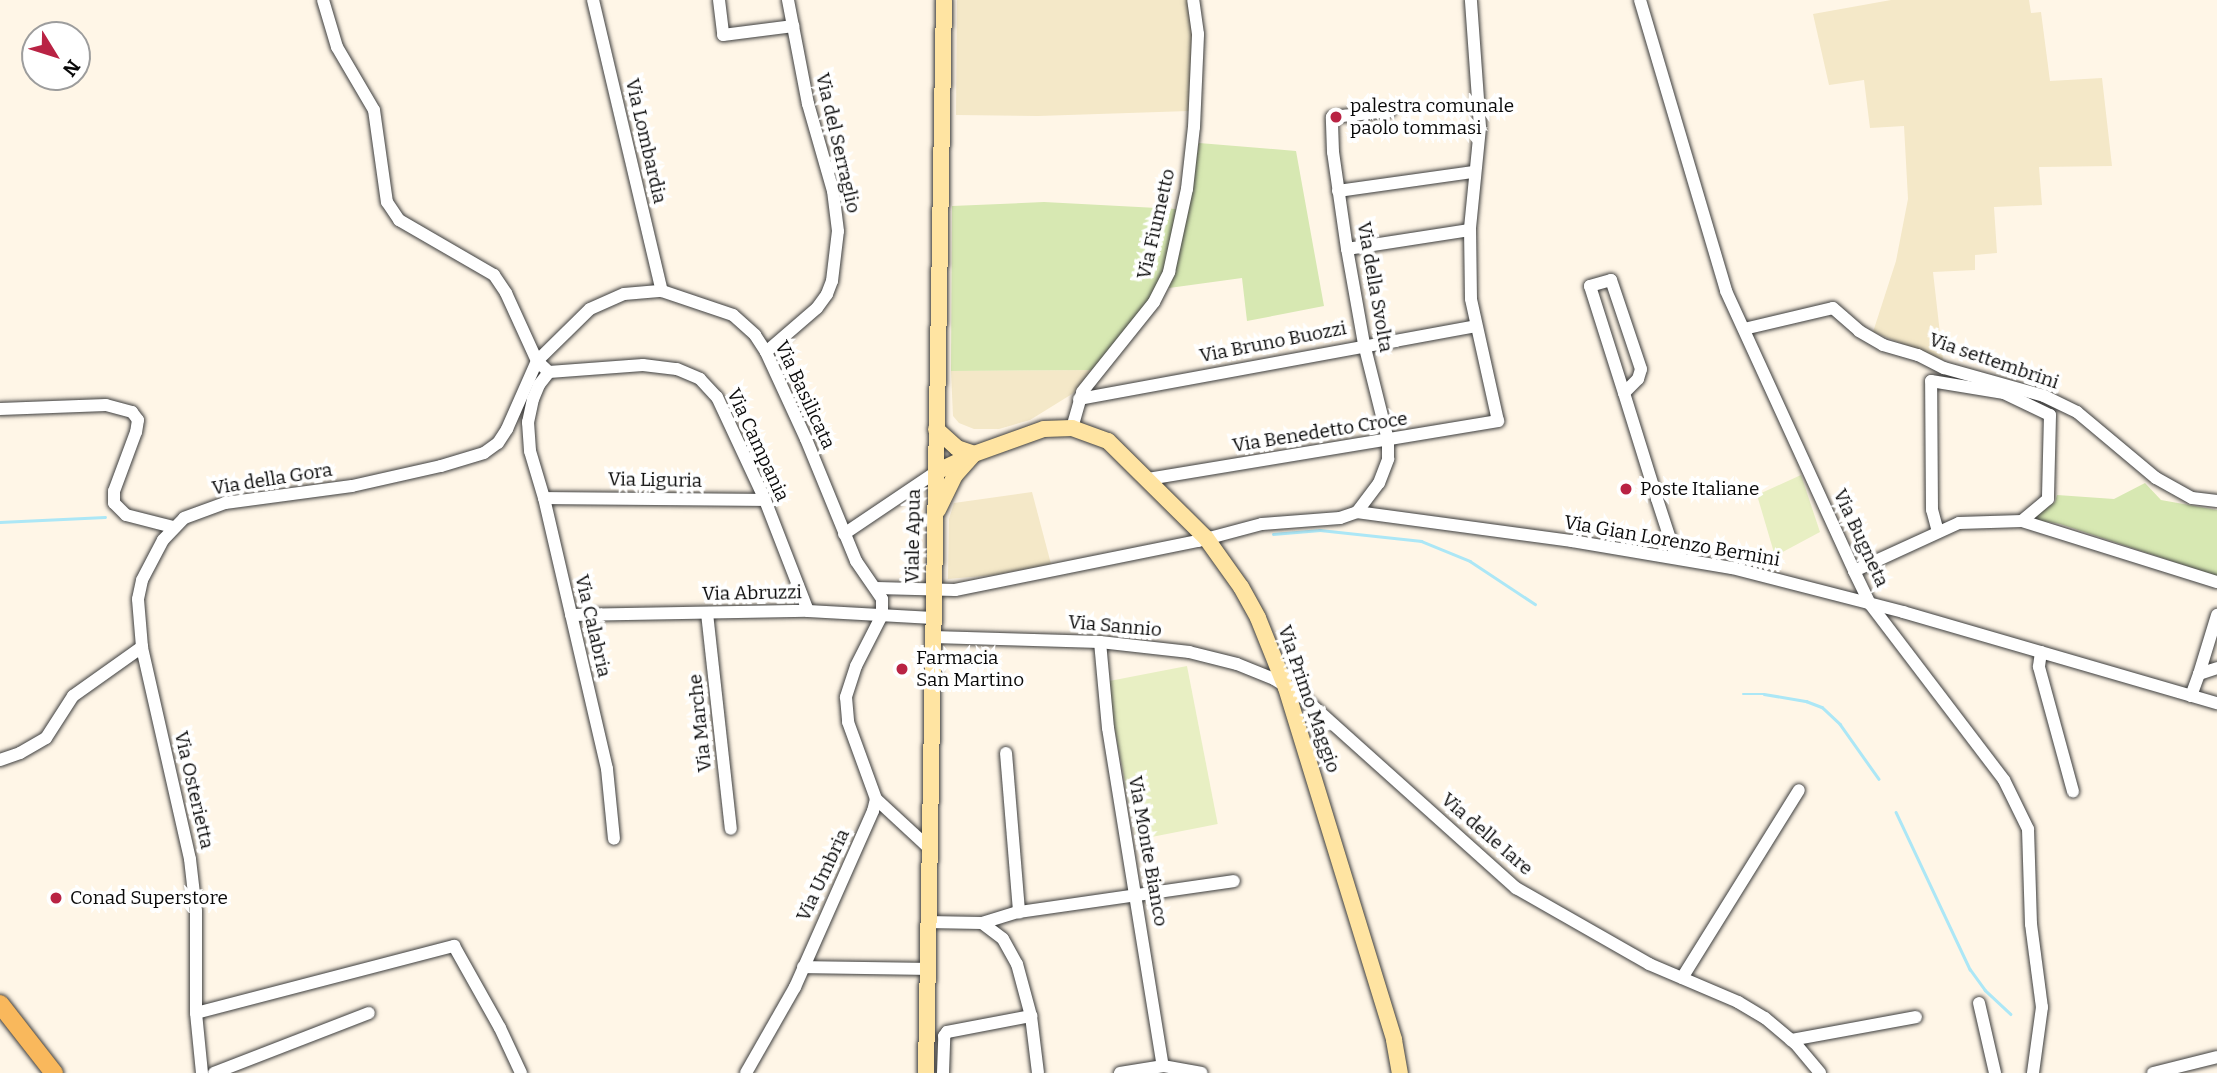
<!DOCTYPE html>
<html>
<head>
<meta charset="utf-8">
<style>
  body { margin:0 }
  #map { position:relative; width:2217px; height:1073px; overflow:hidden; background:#fff6e7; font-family:Bitter,serif }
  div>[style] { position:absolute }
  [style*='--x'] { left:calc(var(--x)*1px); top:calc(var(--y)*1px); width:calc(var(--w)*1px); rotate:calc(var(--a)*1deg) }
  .farmland>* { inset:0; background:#f4e8c8 }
  .green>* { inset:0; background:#d7e8b2 }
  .pitch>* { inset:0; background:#e8efc3; transform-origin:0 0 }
  .stream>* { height:2.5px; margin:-1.25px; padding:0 1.25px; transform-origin:1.25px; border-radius:1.25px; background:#ace7f6 }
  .roads { filter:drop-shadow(0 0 2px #3d3d3d) drop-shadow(0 0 2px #3d3d3d) }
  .street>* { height:12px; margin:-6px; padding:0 6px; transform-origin:6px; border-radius:6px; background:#fff }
  .secondary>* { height:16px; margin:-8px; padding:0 8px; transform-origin:8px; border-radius:8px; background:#ffe4a2 }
  .primary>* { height:18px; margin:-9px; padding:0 9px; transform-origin:9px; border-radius:9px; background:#f9b85c }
  .dots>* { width:19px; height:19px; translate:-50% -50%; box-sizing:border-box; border:4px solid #fff; border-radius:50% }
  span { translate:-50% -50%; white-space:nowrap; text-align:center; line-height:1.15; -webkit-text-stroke:7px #fff; paint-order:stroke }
  .poi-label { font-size:19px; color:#0a0a0a }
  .left { translate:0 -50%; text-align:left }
  .street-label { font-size:19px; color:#0a0a0a }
  .north { position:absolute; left:21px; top:21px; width:70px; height:70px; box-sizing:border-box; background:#fff; border:2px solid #9d9d9d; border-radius:50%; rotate:128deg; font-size:19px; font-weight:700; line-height:28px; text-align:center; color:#0a0a0a }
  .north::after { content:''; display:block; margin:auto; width:24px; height:32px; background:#b92344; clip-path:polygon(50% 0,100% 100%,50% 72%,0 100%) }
</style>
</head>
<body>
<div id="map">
  <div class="farmland">
    <div style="clip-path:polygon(957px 0,1189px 0,1193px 42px,1189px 111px,1038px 116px,956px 115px)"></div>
    <div style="clip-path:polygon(1891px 0,2029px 0,2031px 13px,2041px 12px,2050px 81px,2102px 78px,2112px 166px,2039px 167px,2042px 205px,1994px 207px,1997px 253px,1975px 255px,1975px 270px,1933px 272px,1943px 360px,1873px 332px,1896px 261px,1908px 199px,1904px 126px,1870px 128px,1864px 80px,1829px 85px,1813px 14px)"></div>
    <div style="clip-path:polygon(1095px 370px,1072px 394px,1030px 420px,999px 429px,974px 429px,959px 423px,953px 416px,951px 371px)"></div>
    <div style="clip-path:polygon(1032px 492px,1051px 564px,994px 575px,948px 579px,949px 519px,954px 503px)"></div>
  </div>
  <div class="green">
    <div style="clip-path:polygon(1199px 143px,1296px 151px,1324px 306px,1247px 321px,1242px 278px,1169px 288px,1180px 249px)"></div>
    <div style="clip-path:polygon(1044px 202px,1176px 209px,1171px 245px,1158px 288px,1095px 370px,951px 371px,952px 206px)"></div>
    <div style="clip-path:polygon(2145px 483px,2161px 500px,2217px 510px,2217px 576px,2060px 524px,2032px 519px,2055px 502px,2057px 495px,2114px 499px)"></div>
  </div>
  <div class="pitch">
    <div style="clip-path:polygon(1801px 475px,1820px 532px,1775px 556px,1757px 495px)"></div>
    <div style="left:1187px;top:666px;width:161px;height:83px;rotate:79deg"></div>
  </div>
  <div class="stream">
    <div style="--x:0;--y:522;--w:105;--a:-2.7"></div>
    <div style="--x:1273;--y:534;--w:47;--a:-4.9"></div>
    <div style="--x:1320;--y:530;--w:102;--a:6.2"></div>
    <div style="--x:1421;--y:541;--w:53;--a:22.2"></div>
    <div style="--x:1470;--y:561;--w:78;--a:33.5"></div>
    <div style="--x:1743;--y:694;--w:21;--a:0"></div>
    <div style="--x:1764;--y:694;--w:43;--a:9.5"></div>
    <div style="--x:1806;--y:701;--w:17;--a:21"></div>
    <div style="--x:1822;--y:707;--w:25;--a:43"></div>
    <div style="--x:1840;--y:724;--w:67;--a:54.7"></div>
    <div style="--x:1896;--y:812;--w:174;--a:64.8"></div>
    <div style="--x:1970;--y:969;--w:26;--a:54"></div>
    <div style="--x:1985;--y:990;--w:35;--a:43"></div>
  </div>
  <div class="roads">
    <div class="street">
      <div style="--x:323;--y:0;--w:49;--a:73.4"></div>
      <div style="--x:337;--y:47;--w:73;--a:59.6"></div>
      <div style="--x:374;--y:110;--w:93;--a:82"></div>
      <div style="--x:387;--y:202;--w:22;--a:56"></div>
      <div style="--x:399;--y:220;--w:110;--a:30.1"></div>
      <div style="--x:494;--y:275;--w:22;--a:56"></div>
      <div style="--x:506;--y:293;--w:75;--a:65.5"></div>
      <div style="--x:537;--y:361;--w:16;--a:43"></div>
      <div style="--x:549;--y:372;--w:94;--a:-4.3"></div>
      <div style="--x:643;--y:365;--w:34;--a:7"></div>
      <div style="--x:677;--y:369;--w:25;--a:23"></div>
      <div style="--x:700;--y:379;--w:25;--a:47"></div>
      <div style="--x:717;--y:397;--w:114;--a:65"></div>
      <div style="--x:765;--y:500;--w:119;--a:68.8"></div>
      <div style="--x:593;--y:0;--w:299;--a:76.7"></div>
      <div style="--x:719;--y:0;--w:35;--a:83"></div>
      <div style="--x:723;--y:35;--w:71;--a:-7.3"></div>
      <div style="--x:1640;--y:0;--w:303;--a:73.5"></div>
      <div style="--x:1726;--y:291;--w:308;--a:65.4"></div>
      <div style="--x:1854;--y:571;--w:37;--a:64"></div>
      <div style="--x:1870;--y:604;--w:221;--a:52.7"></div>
      <div style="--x:2004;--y:780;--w:55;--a:63.9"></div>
      <div style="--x:2028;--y:829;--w:95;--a:88.2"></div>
      <div style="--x:2031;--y:924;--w:84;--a:82.5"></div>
      <div style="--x:2042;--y:1007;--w:67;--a:97.8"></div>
      <div style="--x:1338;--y:191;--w:137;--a:-8"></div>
      <div style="--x:1347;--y:249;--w:124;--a:-8.8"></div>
      <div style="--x:1744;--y:329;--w:91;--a:-13.3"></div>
      <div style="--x:1833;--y:308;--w:35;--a:41"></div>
      <div style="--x:1859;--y:331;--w:28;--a:30"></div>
      <div style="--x:1883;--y:345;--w:36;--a:16"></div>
      <div style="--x:1918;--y:355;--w:29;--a:27"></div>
      <div style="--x:1944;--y:368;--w:104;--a:15.6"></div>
      <div style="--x:2044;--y:396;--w:37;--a:26"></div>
      <div style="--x:2077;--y:412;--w:103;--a:39.9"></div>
      <div style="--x:2156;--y:478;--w:41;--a:29.1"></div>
      <div style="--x:2192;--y:498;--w:25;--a:7"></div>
      <div style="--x:766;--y:352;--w:67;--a:-40.8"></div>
      <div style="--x:817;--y:308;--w:17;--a:-54"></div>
      <div style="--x:827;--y:294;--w:14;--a:-69"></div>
      <div style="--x:832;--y:281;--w:50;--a:-83.2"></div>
      <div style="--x:838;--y:231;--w:40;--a:-97.1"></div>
      <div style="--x:833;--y:191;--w:91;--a:-106"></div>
      <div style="--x:808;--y:104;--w:106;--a:-100.9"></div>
      <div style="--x:549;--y:372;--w:16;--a:128"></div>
      <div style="--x:539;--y:385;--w:15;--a:113"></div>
      <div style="--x:533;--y:399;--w:24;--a:102"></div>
      <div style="--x:528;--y:422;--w:29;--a:86"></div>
      <div style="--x:530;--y:451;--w:49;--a:73.4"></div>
      <div style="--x:544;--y:498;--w:278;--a:76.9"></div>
      <div style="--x:607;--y:769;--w:70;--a:84.3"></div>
      <div style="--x:1624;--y:393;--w:20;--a:-45"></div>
      <div style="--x:1638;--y:379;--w:10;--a:-73"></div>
      <div style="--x:1641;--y:369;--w:94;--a:-108.6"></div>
      <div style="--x:1611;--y:280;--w:22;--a:164"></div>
      <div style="--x:1590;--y:286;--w:112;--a:72.4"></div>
      <div style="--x:1624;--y:393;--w:111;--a:72.7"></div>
      <div style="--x:1657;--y:499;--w:61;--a:71.9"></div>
      <div style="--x:1079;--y:399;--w:403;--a:-10.4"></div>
      <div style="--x:0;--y:409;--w:106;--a:-2.2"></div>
      <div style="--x:106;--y:405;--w:27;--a:15"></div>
      <div style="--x:132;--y:412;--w:10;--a:53"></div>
      <div style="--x:138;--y:420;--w:12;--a:99"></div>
      <div style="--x:136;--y:432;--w:63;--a:110.4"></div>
      <div style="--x:114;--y:491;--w:12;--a:90"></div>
      <div style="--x:114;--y:503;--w:17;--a:45"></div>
      <div style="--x:126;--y:515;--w:49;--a:14.3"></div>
      <div style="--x:1072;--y:428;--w:37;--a:-74"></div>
      <div style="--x:1082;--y:392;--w:115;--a:-51.3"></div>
      <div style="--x:1154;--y:302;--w:34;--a:-63"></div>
      <div style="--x:1169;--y:272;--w:85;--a:-77.8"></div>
      <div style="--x:1187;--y:189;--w:62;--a:-83.6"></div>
      <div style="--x:1194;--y:127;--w:93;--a:-87.5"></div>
      <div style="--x:1198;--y:34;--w:34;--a:-98"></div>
      <div style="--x:1148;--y:479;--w:355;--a:-9.4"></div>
      <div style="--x:1498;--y:421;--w:125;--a:-102.5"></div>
      <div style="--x:1471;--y:299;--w:71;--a:-90.8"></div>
      <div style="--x:1470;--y:228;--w:101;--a:-84.3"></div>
      <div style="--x:1480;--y:127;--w:127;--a:-94.1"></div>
      <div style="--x:544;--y:498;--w:221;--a:0.5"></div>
      <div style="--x:1357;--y:512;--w:217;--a:7.7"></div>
      <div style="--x:1572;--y:541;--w:162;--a:9.6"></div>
      <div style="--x:1732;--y:568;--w:177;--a:14.4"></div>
      <div style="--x:1903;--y:612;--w:327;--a:16.2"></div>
      <div style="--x:1938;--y:532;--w:23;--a:-105"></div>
      <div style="--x:1932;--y:510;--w:129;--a:-90.4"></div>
      <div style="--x:1931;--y:381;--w:74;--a:9.3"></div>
      <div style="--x:2004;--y:393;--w:51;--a:25.6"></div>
      <div style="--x:2050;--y:415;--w:84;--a:91.4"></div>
      <div style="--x:2048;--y:499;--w:34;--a:140"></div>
      <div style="--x:844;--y:534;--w:111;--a:-34"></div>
      <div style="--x:1854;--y:571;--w:115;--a:-24.6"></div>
      <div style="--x:1959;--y:523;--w:63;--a:-1.8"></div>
      <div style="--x:2022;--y:521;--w:204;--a:17.4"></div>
      <div style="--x:876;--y:588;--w:79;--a:1.5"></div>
      <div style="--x:955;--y:590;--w:248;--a:-11.4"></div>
      <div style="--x:1198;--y:541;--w:66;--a:-14.9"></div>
      <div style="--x:1262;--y:524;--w:78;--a:-4.4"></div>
      <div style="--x:1340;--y:518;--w:18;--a:-19"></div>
      <div style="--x:1357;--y:512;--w:36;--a:-53"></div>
      <div style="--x:1379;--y:483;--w:26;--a:-69"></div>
      <div style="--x:1388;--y:459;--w:19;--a:-90"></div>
      <div style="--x:1388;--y:440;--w:99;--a:-104"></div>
      <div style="--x:1364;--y:344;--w:97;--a:-100.1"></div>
      <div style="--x:1347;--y:249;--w:98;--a:-98.2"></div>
      <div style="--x:1333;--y:152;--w:35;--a:-92"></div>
      <div style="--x:1332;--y:117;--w:58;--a:-5.9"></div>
      <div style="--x:707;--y:613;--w:217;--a:83.7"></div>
      <div style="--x:571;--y:615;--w:237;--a:-1"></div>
      <div style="--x:808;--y:611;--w:125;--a:3.2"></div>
      <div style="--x:933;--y:637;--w:167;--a:1.7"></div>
      <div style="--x:1100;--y:642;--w:90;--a:6.4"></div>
      <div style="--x:1189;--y:652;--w:49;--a:14"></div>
      <div style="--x:1237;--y:664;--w:40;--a:22"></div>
      <div style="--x:1274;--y:679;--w:36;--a:32"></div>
      <div style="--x:1304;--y:698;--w:285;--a:41.9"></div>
      <div style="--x:1516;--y:888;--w:153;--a:29.7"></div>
      <div style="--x:1649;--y:964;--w:97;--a:23.1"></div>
      <div style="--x:1738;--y:1002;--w:31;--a:31"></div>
      <div style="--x:1765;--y:1018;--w:39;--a:40"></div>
      <div style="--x:1795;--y:1043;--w:39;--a:50"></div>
      <div style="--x:1100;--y:642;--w:86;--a:84.7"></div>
      <div style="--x:1108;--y:728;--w:342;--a:80.8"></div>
      <div style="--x:2041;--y:652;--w:15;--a:98"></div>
      <div style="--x:2039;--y:667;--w:129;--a:74.7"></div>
      <div style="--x:2199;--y:674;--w:62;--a:-73"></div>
      <div style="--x:2191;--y:696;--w:23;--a:-70"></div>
      <div style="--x:2199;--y:674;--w:19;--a:-18"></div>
      <div style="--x:1006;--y:753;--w:160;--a:85.3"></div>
      <div style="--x:0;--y:760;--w:21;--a:-19"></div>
      <div style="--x:20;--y:753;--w:30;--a:-30"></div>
      <div style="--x:46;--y:738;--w:50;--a:-57.3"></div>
      <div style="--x:73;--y:696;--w:85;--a:-35.4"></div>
      <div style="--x:876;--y:799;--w:71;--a:42.7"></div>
      <div style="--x:927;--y:922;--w:55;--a:1"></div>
      <div style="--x:982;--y:923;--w:26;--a:37"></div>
      <div style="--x:1003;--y:939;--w:29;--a:61"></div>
      <div style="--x:1017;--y:964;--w:54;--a:74.9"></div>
      <div style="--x:1031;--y:1016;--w:57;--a:83"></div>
      <div style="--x:982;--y:923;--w:39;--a:-17"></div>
      <div style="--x:1019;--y:912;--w:217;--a:-8.2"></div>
      <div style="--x:803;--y:967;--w:123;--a:0.9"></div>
      <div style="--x:1682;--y:978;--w:221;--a:-58.1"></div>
      <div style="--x:1979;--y:1003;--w:72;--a:77.1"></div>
      <div style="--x:196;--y:1013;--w:267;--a:-14.6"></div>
      <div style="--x:454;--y:946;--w:94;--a:60.7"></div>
      <div style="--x:500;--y:1028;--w:50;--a:65"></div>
      <div style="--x:1791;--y:1040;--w:127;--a:-10.4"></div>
      <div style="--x:202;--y:1073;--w:60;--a:-95.7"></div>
      <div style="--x:196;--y:1013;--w:102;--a:-90"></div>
      <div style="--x:196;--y:911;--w:52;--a:-96.6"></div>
      <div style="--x:190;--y:859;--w:217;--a:-102.8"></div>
      <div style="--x:142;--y:647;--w:48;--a:-94.8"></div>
      <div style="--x:138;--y:599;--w:19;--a:-78"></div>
      <div style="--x:142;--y:580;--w:45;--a:-62.3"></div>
      <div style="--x:163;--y:540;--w:30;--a:-46"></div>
      <div style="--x:184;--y:518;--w:44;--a:-20.1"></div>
      <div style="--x:225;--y:503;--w:128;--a:-7.6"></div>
      <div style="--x:352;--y:486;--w:91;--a:-12.7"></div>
      <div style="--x:441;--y:466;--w:45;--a:-16.8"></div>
      <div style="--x:484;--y:453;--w:17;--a:-36"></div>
      <div style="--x:498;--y:443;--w:17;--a:-57"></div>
      <div style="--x:507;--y:429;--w:74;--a:-66.2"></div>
      <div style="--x:537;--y:361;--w:74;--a:-44.5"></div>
      <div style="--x:590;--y:309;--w:37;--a:-24"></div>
      <div style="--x:624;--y:294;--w:38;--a:-5"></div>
      <div style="--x:662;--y:291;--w:75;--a:18.7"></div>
      <div style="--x:733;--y:315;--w:30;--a:42"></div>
      <div style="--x:755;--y:335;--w:20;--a:57"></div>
      <div style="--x:766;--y:352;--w:96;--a:65.3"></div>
      <div style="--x:806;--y:439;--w:132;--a:67.7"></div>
      <div style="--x:856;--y:561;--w:46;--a:55.6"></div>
      <div style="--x:882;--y:599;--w:16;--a:90"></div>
      <div style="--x:882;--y:615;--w:57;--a:117"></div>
      <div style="--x:856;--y:666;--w:33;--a:108"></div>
      <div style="--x:846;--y:697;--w:25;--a:85"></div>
      <div style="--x:848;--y:722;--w:82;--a:70"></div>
      <div style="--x:876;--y:799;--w:12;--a:104"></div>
      <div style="--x:873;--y:811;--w:193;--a:113.9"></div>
      <div style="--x:795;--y:987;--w:99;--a:119.7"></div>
      <div style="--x:214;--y:1073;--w:166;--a:-21.2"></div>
      <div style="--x:943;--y:1073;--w:37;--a:-88"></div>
      <div style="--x:944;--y:1036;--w:5;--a:-53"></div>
      <div style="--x:947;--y:1032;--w:86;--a:-10.8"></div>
      <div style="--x:1120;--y:1073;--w:44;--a:-9.2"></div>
      <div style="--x:1163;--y:1066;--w:39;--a:10"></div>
      <div style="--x:2153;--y:1073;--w:66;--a:-14"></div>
    </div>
    <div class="secondary">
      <div style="--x:936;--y:429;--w:28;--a:42"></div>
      <div style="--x:957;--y:448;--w:18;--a:19"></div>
      <div style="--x:974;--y:454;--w:28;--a:132"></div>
      <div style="--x:955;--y:475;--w:39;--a:116"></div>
      <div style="--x:936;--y:472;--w:42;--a:-25.3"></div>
      <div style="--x:974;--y:454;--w:74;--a:-19.7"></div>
      <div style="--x:1044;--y:429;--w:28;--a:-2"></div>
      <div style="--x:1072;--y:428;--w:38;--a:20"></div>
      <div style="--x:1108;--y:441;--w:138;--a:44.7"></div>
      <div style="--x:1206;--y:538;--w:60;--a:54.5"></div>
      <div style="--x:1241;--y:587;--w:35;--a:61"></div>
      <div style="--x:1258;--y:618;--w:75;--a:68.2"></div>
      <div style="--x:1286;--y:688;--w:368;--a:72.9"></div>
      <div style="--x:1394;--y:1040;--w:34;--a:80"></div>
      <div style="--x:926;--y:1073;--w:1073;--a:-89.04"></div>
    </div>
    <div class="primary">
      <div style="--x:0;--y:1004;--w:88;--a:52"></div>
    </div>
  </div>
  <div class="dots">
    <div style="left:1336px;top:117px;background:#b92344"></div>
    <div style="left:1626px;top:489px;background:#b92344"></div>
    <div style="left:902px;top:669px;background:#b92344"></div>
    <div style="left:56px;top:898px;background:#b92344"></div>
  </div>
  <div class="poi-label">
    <span class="left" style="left:1350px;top:117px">palestra comunale<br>paolo tommasi</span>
    <span class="left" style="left:1640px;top:489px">Poste Italiane</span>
    <span class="left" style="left:916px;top:669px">Farmacia<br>San Martino</span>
    <span class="left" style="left:70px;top:898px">Conad Superstore</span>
  </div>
  <div class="street-label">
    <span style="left:646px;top:141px;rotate:77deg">Via Lombardia</span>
    <span style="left:838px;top:143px;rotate:77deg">Via del Serraglio</span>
    <span style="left:1156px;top:224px;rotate:-77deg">Via Fiumetto</span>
    <span style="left:1375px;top:287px;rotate:80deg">Via della Svolta</span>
    <span style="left:1273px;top:342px;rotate:-11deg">Via Bruno Buozzi</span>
    <span style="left:1994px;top:361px;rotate:19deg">Via settembrini</span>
    <span style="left:805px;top:395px;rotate:65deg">Via Basilicata</span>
    <span style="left:1320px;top:432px;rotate:-9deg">Via Benedetto Croce</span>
    <span style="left:758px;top:445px;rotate:65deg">Via Campania</span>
    <span style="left:272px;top:479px;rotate:-9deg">Via della Gora</span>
    <span style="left:655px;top:480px;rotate:1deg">Via Liguria</span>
    <span style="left:913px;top:536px;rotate:-89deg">Viale Apua</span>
    <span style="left:1861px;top:538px;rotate:65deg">Via Bugneta</span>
    <span style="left:1672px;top:541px;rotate:10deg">Via Gian Lorenzo Bernini</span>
    <span style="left:752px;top:593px;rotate:-1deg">Via Abruzzi</span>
    <span style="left:593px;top:626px;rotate:77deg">Via Calabria</span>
    <span style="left:1115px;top:626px;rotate:5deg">Via Sannio</span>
    <span style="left:1309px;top:699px;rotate:71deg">Via Primo Maggio</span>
    <span style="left:700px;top:723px;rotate:-96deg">Via Marche</span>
    <span style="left:194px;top:790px;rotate:77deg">Via Osterietta</span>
    <span style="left:1487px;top:834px;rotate:41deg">Via delle Iare</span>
    <span style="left:1148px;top:851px;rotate:80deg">Via Monte Bianco</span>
    <span style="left:823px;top:875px;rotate:-65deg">Via Umbria</span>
  </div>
  <div class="north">N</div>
</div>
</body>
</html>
